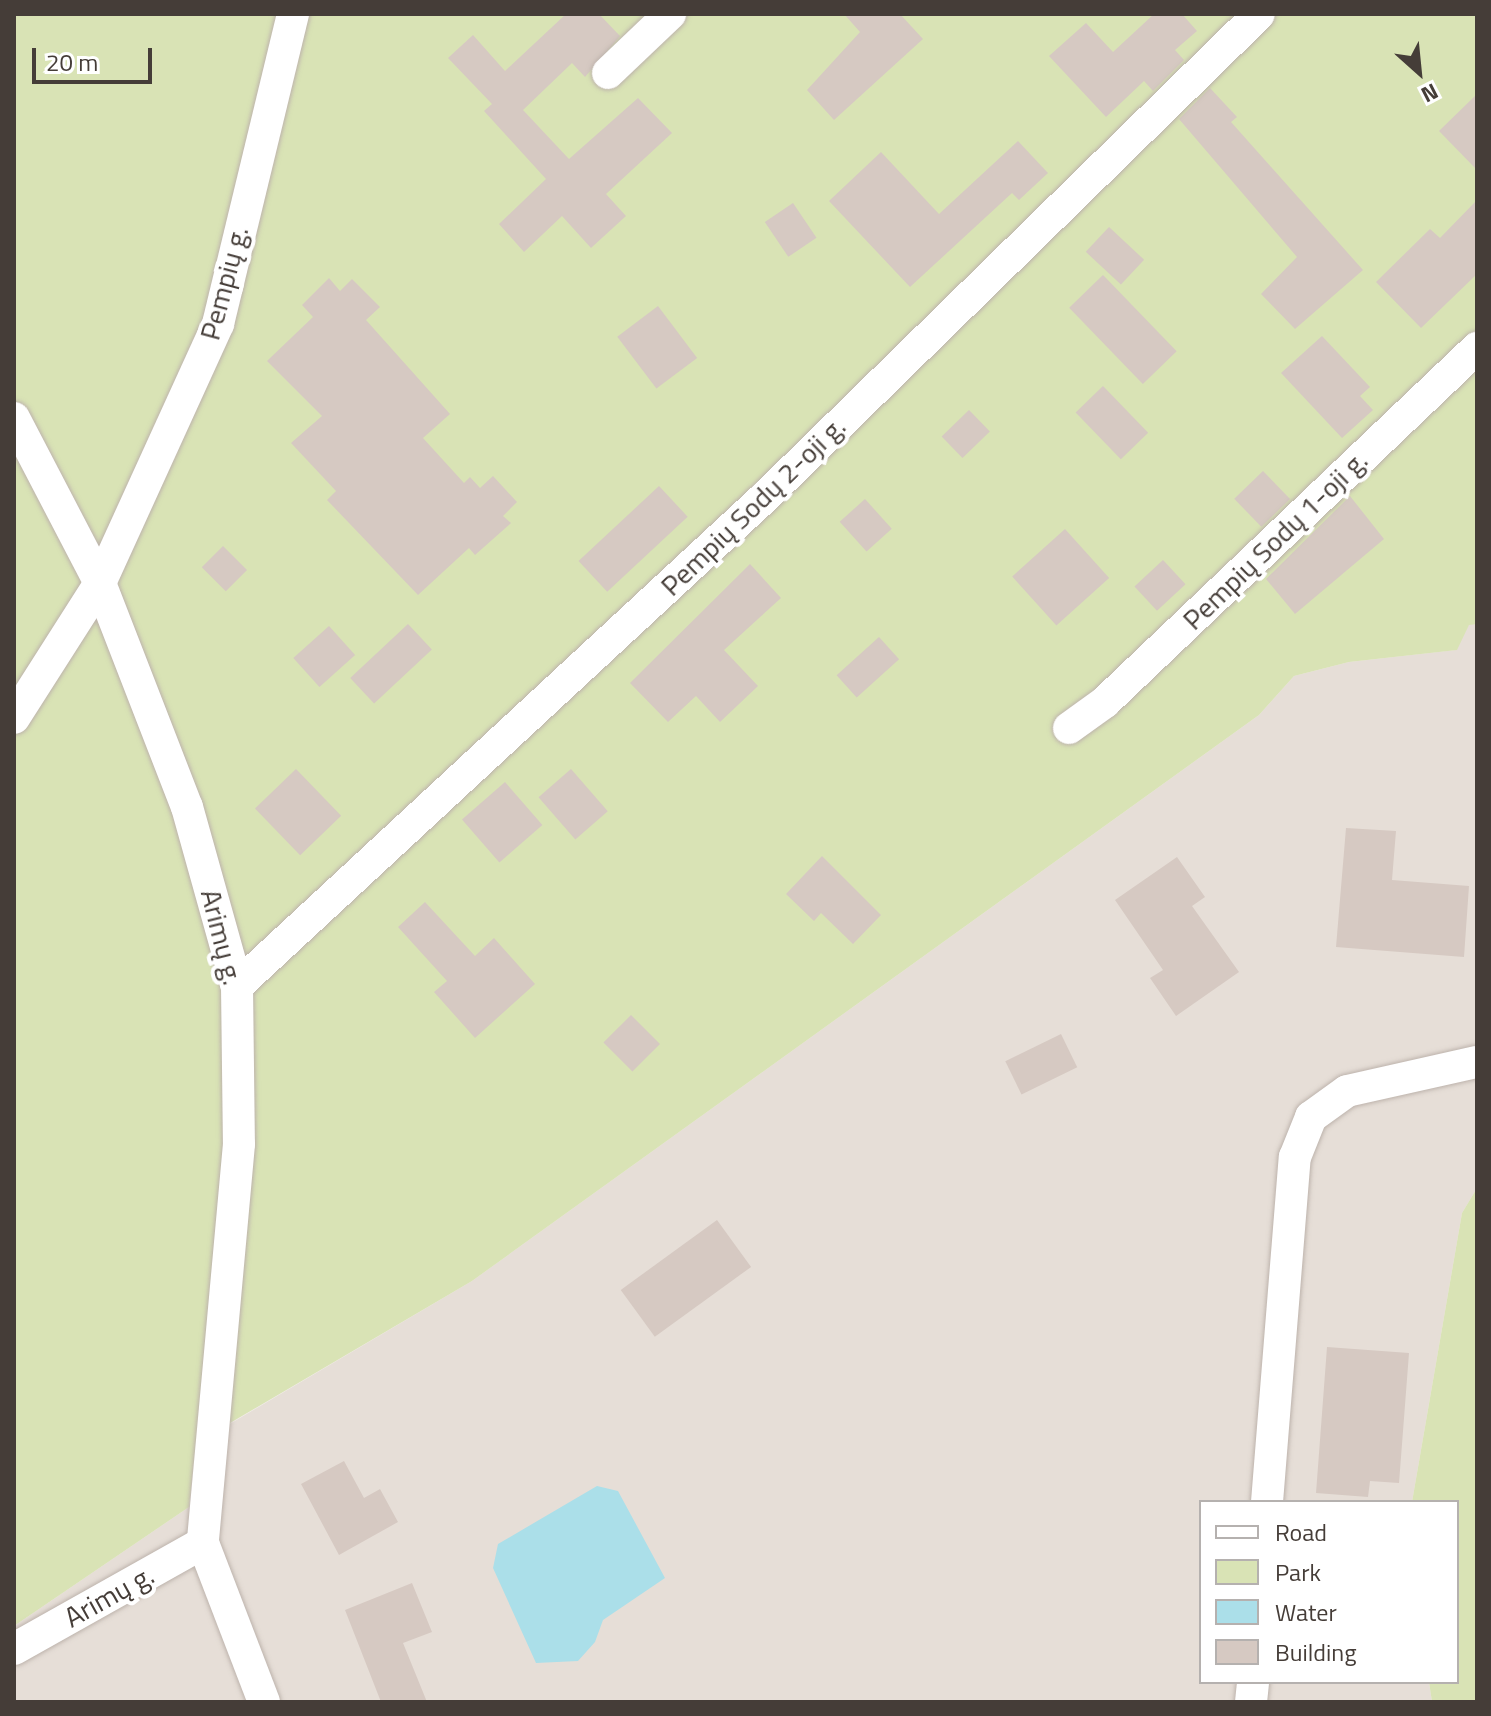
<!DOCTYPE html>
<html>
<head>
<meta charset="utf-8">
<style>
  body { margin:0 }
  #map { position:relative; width:1491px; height:1716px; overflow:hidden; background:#f2ede9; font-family:"Titillium Web",sans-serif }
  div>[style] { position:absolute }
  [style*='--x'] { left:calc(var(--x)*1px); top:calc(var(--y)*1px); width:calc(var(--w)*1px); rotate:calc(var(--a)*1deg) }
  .residential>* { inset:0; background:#e6ded7 }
  .green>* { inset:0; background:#d9e3b5 }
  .water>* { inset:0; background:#abdfe9 }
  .building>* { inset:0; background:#d6c9c2; transform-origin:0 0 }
  .roads { filter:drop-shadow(0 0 2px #bdb3ac) drop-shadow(0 0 2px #bdb3ac) }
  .street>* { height:32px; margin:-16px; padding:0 16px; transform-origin:16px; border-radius:16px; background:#fff }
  span { translate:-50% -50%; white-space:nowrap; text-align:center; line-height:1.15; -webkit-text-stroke:8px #fff; paint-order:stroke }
  .street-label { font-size:28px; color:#453d38 }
  .frame { position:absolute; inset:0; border:16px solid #453d38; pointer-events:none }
  .legend { position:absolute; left:1199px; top:1500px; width:260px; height:184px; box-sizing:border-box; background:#fff; border:2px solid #b5b1af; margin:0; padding:10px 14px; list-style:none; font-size:24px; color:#453d38 }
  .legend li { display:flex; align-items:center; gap:16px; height:40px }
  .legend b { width:40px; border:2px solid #b5b1af }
  .north { position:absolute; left:1379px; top:32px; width:80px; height:80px; -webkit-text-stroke:6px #fff; paint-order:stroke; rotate:153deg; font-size:22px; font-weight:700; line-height:32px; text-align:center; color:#453d38 }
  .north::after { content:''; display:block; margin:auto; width:28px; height:36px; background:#453d38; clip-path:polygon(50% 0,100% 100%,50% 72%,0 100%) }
  .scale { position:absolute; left:32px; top:48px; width:120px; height:36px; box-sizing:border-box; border:4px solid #453d38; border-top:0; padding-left:10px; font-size:24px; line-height:28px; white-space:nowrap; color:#453d38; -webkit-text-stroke:6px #fff; paint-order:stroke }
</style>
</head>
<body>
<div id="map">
  <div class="residential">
    <div style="clip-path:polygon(1469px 624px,1477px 624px,1477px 1188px,1462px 1213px,1412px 1502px,1201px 1502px,1201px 1682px,1429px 1682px,1432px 1702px,14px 1702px,14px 1626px,189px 1507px,196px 1444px,472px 1281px,1259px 715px,1294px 676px,1349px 662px,1456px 650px)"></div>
  </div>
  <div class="green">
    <div style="clip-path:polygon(14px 14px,1477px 14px,1477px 624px,1469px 625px,1457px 650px,1349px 662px,1294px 676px,1259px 715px,472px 1281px,196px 1443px,189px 1507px,14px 1626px)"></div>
    <div style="clip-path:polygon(1477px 1188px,1477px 1702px,1432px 1702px,1429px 1682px,1457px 1682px,1457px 1502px,1412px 1502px,1462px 1213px)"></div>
  </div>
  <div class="water">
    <div style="clip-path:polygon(597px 1486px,618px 1491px,665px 1578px,603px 1620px,595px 1642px,578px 1661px,536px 1663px,493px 1568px,498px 1544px)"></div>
  </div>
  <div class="building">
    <div style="clip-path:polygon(566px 14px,599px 14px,620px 36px,585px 77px,572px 63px,523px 110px,569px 159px,638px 98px,672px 133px,606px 194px,626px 216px,591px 248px,562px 216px,524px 252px,499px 224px,546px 179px,484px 111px,492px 104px,448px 58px,473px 35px,505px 71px)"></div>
    <div style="clip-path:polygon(844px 14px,900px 14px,923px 39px,834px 120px,807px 90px,860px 32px)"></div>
    <div style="clip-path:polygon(1154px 14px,1182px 14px,1197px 31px,1175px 50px,1184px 60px,1153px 91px,1144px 81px,1106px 117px,1049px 56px,1086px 23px,1113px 52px)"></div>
    <div style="clip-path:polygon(1210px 88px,1237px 117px,1231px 122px,1363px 270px,1295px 329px,1261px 294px,1297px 257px,1179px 119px)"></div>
    <div style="clip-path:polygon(1477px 94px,1477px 170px,1439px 131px)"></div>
    <div style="clip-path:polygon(1018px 141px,1048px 173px,1019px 200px,1012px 193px,910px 287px,829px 201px,881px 152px,939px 214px)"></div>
    <div style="clip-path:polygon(1477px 200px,1477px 274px,1421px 328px,1376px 282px,1430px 229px,1440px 238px)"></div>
    <div style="left:793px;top:203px;width:42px;height:34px;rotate:56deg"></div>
    <div style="left:1109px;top:227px;width:48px;height:34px;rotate:43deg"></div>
    <div style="left:1103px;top:275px;width:106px;height:47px;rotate:46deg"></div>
    <div style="clip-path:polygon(329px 278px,340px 291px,352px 279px,380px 307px,366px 320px,450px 414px,423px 438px,464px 483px,470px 477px,480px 488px,493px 476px,517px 502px,503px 516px,511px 523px,475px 555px,469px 548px,418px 595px,327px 500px,336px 491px,291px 443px,322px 416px,267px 361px,313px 317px,302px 305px)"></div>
    <div style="left:658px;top:306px;width:65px;height:51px;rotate:53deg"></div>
    <div style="clip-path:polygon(1322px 336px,1370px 387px,1360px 396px,1373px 410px,1342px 438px,1281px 373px)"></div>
    <div style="left:1103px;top:386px;width:65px;height:38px;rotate:46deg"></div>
    <div style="left:969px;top:410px;width:30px;height:38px;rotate:46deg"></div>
    <div style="left:1263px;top:471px;width:39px;height:40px;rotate:46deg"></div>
    <div style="left:659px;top:486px;width:42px;height:110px;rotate:47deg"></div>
    <div style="clip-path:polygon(1350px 496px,1384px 539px,1295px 614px,1266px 579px)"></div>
    <div style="left:865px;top:499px;width:40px;height:34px;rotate:48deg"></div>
    <div style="left:1065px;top:529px;width:66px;height:71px;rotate:48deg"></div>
    <div style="left:223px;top:546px;width:34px;height:30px;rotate:45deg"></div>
    <div style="left:1163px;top:560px;width:33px;height:39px;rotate:47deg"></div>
    <div style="clip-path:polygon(750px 564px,781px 598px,724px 650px,758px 686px,720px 722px,696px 696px,668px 722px,630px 683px)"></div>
    <div style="left:408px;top:624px;width:35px;height:79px;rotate:47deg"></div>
    <div style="left:329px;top:626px;width:39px;height:48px;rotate:48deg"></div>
    <div style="left:879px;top:637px;width:30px;height:57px;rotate:48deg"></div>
    <div style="left:296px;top:769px;width:65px;height:57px;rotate:46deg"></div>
    <div style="left:571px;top:769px;width:56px;height:43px;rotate:49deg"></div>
    <div style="left:505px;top:782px;width:57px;height:57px;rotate:49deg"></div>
    <div style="clip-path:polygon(1346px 828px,1396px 831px,1392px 880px,1469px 886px,1464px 957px,1336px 947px)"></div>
    <div style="clip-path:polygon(822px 856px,881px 915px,853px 944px,821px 913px,814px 921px,786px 894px)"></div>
    <div style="clip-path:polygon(1177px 857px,1205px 897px,1192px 906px,1239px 972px,1176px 1016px,1150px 978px,1163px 970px,1115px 900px)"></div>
    <div style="clip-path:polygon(425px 902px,475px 956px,494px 938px,535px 984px,475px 1038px,434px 992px,447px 981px,398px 927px)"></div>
    <div style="left:631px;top:1015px;width:41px;height:39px;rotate:45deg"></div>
    <div style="left:1061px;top:1034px;width:37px;height:62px;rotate:64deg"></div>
    <div style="left:717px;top:1220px;width:58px;height:119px;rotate:54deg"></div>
    <div style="clip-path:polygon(1327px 1347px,1409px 1353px,1399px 1483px,1370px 1481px,1368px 1497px,1316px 1493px)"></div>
    <div style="clip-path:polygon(344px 1461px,364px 1498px,380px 1489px,398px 1522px,339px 1555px,301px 1484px)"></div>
    <div style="clip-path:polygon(412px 1583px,432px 1632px,403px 1643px,427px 1702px,381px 1702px,345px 1610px)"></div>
  </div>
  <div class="roads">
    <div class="street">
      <div style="--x:608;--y:73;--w:86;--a:-43.6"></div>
      <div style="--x:14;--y:418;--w:186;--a:62.5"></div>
      <div style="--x:100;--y:583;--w:240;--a:68.8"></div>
      <div style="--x:187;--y:807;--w:186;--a:74.4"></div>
      <div style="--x:237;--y:986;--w:158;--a:89.3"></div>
      <div style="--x:239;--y:1144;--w:401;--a:95.2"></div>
      <div style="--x:203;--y:1543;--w:170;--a:69"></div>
      <div style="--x:14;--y:718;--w:160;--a:-57.5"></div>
      <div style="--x:100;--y:583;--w:285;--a:-65.5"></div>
      <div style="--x:218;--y:324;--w:319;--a:-76.4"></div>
      <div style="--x:1069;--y:728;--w:44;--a:-35.8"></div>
      <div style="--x:1105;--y:702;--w:514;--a:-43.58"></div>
      <div style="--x:237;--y:986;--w:721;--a:-42.81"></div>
      <div style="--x:766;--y:496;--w:689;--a:-44.35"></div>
      <div style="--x:1267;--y:1502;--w:346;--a:-85.4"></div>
      <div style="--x:1295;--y:1157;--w:43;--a:-68.2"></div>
      <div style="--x:1311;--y:1117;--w:44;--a:-35.8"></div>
      <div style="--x:1347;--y:1091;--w:133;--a:-12.6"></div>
      <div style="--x:14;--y:1649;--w:217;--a:-29.3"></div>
      <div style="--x:1251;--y:1702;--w:20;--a:-84"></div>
    </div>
  </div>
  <div class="street-label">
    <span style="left:224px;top:283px;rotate:-75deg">Pempių g.</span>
    <span style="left:753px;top:506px;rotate:-44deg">Pempių Sodų 2-oji g.</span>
    <span style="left:1275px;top:540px;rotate:-44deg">Pempių Sodų 1-oji g.</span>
    <span style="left:222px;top:937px;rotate:76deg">Arimų g.</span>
    <span style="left:109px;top:1596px;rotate:-29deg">Arimų g.</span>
  </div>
  <div class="frame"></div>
  <ul class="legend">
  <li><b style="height:10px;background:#fff"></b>Road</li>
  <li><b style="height:22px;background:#d9e3b5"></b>Park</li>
  <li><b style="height:22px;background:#abdfe9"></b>Water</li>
  <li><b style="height:22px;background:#d6c9c2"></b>Building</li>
  </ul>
  <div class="north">N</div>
  <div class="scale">20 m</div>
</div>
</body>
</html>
